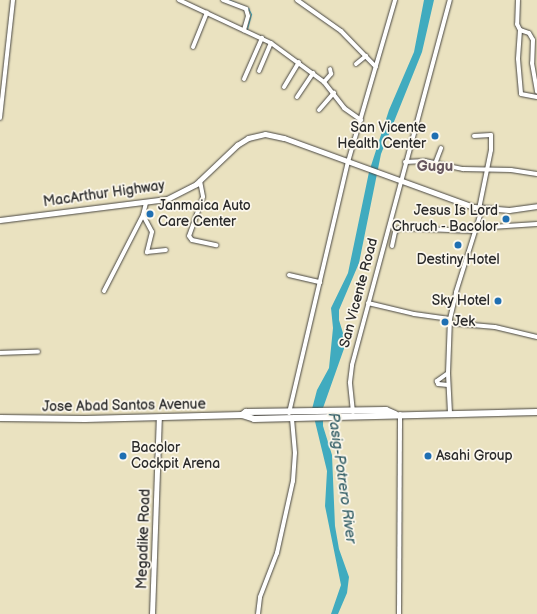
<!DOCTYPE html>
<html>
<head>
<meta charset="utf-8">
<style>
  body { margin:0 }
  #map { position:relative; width:537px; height:614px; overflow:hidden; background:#eae2c0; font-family:"Balsamiq Sans",sans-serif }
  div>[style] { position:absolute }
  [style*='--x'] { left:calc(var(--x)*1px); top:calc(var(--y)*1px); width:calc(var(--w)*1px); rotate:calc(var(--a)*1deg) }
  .water>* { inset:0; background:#40abbf }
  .stream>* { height:1px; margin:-0.5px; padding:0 0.5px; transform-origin:0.5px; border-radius:0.5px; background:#40abbf }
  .roads { filter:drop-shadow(0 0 1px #484641) drop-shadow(0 0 1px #484641) }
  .minor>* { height:4px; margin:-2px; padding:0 2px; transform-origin:2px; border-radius:2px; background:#fff }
  .major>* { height:5px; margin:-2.5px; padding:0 2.5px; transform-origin:2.5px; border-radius:2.5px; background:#fff }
  .highway>* { height:6px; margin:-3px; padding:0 3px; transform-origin:3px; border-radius:3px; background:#fff }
  .dots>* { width:11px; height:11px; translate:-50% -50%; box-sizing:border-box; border:2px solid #fbf7ec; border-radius:50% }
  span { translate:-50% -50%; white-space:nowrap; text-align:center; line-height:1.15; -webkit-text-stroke:3.5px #fbf7ec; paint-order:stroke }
  .poi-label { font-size:14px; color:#2b2b2b }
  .right { translate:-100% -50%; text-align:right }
  .left { translate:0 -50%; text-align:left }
  .street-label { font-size:14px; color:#2b2b2b }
  .neighbourhood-label { font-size:15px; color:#67575f; font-weight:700 }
  .water-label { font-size:15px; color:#335e66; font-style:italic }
</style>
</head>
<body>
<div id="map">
  <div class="water">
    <div style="clip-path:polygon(424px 0,434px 0,422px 52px,381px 154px,359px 263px,339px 310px,339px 320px,346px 343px,323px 408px,323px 426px,332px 455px,335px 526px,339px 549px,349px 577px,347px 593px,338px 614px,331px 614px,341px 585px,325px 506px,327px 471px,312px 409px,317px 390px,329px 368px,333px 328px,331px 308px,348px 273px,369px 172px,389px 110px,414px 52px)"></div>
  </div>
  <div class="stream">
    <div style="--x:229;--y:0;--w:21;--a:23"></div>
    <div style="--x:248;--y:8;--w:7;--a:63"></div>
    <div style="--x:251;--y:14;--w:16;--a:105"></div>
  </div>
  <div class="roads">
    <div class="minor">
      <div style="--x:179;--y:0;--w:102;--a:25.1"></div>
      <div style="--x:271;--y:43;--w:66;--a:36.3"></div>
      <div style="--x:324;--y:82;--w:33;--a:52"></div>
      <div style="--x:344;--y:108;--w:21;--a:35"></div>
      <div style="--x:223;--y:0;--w:25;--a:21"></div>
      <div style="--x:246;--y:9;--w:7;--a:74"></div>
      <div style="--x:248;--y:16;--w:15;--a:106"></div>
      <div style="--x:297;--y:0;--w:54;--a:35.2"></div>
      <div style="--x:341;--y:31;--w:50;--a:45.8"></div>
      <div style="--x:518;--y:0;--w:24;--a:92"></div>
      <div style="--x:517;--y:24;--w:7;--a:63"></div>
      <div style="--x:520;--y:30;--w:9;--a:18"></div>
      <div style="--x:529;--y:33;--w:8;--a:60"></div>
      <div style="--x:533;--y:40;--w:23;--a:92"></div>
      <div style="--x:532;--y:63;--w:29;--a:80"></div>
      <div style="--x:520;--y:30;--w:29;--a:94"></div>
      <div style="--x:518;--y:59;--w:35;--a:85"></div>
      <div style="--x:521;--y:94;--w:16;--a:11"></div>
      <div style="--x:193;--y:47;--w:37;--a:-68"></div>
      <div style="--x:356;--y:64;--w:13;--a:-39"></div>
      <div style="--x:259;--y:71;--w:30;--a:-67"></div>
      <div style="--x:244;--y:79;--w:45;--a:-66.3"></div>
      <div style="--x:324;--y:82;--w:11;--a:-49"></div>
      <div style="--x:331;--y:74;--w:5;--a:-101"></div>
      <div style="--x:284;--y:87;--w:29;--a:-59"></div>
      <div style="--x:297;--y:97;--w:29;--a:-56"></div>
      <div style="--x:319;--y:110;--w:23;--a:-49"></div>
      <div style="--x:0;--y:118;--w:119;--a:-83.7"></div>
      <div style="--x:474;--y:136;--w:17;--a:-3"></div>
      <div style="--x:491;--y:135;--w:15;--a:90"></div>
      <div style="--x:491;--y:150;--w:60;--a:101.5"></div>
      <div style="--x:405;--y:162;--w:20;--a:-3"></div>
      <div style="--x:425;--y:161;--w:39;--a:12"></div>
      <div style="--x:463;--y:169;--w:48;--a:1.2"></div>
      <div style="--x:511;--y:170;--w:26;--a:9"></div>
      <div style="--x:435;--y:164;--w:17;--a:-69"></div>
      <div style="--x:200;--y:181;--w:16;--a:79"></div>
      <div style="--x:203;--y:197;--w:41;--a:109.7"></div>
      <div style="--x:189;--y:236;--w:5;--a:53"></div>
      <div style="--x:192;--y:240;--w:25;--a:12"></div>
      <div style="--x:143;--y:215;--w:19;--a:62"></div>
      <div style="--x:152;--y:232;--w:21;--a:104"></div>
      <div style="--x:147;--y:252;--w:19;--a:-6"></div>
      <div style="--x:476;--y:228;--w:61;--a:-3.8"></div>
      <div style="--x:392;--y:246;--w:14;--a:-78"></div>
      <div style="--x:395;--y:232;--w:6;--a:-45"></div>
      <div style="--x:399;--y:228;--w:76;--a:2.3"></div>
      <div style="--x:289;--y:275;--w:32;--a:13"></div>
      <div style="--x:104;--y:291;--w:85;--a:-62.8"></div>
      <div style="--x:143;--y:215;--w:12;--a:-76"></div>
      <div style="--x:368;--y:303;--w:47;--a:13.4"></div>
      <div style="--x:414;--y:314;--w:36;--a:8"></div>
      <div style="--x:450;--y:323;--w:45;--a:5.1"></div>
      <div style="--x:495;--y:327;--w:43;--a:13.4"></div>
      <div style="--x:0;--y:353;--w:38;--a:-2"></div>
      <div style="--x:448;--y:373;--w:14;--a:144"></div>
      <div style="--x:437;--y:381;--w:3;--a:72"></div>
      <div style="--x:438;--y:384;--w:10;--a:6"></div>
      <div style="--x:353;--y:412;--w:30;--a:-96"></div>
      <div style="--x:350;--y:382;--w:17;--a:-83"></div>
      <div style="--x:352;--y:365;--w:378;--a:-75"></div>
      <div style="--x:289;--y:413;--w:258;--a:-76.8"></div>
      <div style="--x:348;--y:162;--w:169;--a:-73.8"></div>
      <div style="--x:450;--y:413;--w:40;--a:-92.9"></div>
      <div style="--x:448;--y:373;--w:54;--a:-87.9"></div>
      <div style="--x:450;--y:319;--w:28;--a:-77"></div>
      <div style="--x:456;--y:292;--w:87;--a:-72.6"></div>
      <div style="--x:258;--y:614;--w:17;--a:-83"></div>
      <div style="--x:260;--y:597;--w:47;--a:-68.9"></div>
      <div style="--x:277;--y:553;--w:74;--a:-77.5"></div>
      <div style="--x:293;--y:481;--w:28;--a:-86"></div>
      <div style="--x:295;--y:453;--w:35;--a:-95"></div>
      <div style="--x:399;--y:614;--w:200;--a:-89.7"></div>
    </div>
    <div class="major">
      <div style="--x:0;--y:220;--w:168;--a:-7.2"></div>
      <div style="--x:167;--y:199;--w:33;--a:-27"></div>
      <div style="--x:196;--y:184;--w:57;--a:-43.6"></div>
      <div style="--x:237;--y:145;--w:13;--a:-32"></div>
      <div style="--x:248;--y:138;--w:17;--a:-13"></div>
      <div style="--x:265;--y:134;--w:19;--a:12"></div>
      <div style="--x:284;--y:138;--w:202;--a:20"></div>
      <div style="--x:474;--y:207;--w:35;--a:5"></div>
      <div style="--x:509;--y:210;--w:28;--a:-8"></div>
      <div style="--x:152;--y:614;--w:197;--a:-88"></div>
    </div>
    <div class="highway">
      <div style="--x:242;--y:415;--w:5;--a:-37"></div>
      <div style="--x:246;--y:412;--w:140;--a:-0.8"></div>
      <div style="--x:386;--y:410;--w:10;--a:24"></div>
      <div style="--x:0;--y:418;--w:85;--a:0.7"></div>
      <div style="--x:85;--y:419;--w:157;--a:-1.5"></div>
      <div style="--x:242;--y:415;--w:13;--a:18"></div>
      <div style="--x:254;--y:419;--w:283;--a:-1.4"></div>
    </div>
  </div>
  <div class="dots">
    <div style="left:435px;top:136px;background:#1f6fb2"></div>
    <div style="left:150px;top:214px;background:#1f6fb2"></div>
    <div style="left:506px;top:219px;background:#1f6fb2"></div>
    <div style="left:458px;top:245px;background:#1f6fb2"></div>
    <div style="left:498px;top:301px;background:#1f6fb2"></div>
    <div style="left:445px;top:322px;background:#1f6fb2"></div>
    <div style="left:123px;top:456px;background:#1f6fb2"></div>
    <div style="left:428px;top:456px;background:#1f6fb2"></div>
  </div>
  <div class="poi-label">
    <span class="right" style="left:426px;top:136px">San Vicente<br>Health Center</span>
    <span class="left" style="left:158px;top:214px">Janmaica Auto<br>Care Center</span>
    <span class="right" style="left:498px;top:219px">Jesus Is Lord<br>Chruch - Bacolor</span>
    <span style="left:458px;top:260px">Destiny Hotel</span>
    <span class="right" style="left:490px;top:301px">Sky Hotel</span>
    <span class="left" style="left:453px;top:322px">Jek</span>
    <span class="left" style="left:131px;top:456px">Bacolor<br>Cockpit Arena</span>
    <span class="left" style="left:436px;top:456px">Asahi Group</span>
  </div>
  <div class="street-label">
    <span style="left:104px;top:194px;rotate:-8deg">MacArthur Highway</span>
    <span style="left:359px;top:293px;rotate:-75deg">San Vicente Road</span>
    <span style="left:124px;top:406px;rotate:-1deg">Jose Abad Santos Avenue</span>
    <span style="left:144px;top:539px;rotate:-88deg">Megadike Road</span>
  </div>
  <div class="neighbourhood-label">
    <span style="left:435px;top:167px">Gugu</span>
  </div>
  <div class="water-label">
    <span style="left:342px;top:478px;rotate:82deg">Pasig-Potrero River</span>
  </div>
</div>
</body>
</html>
